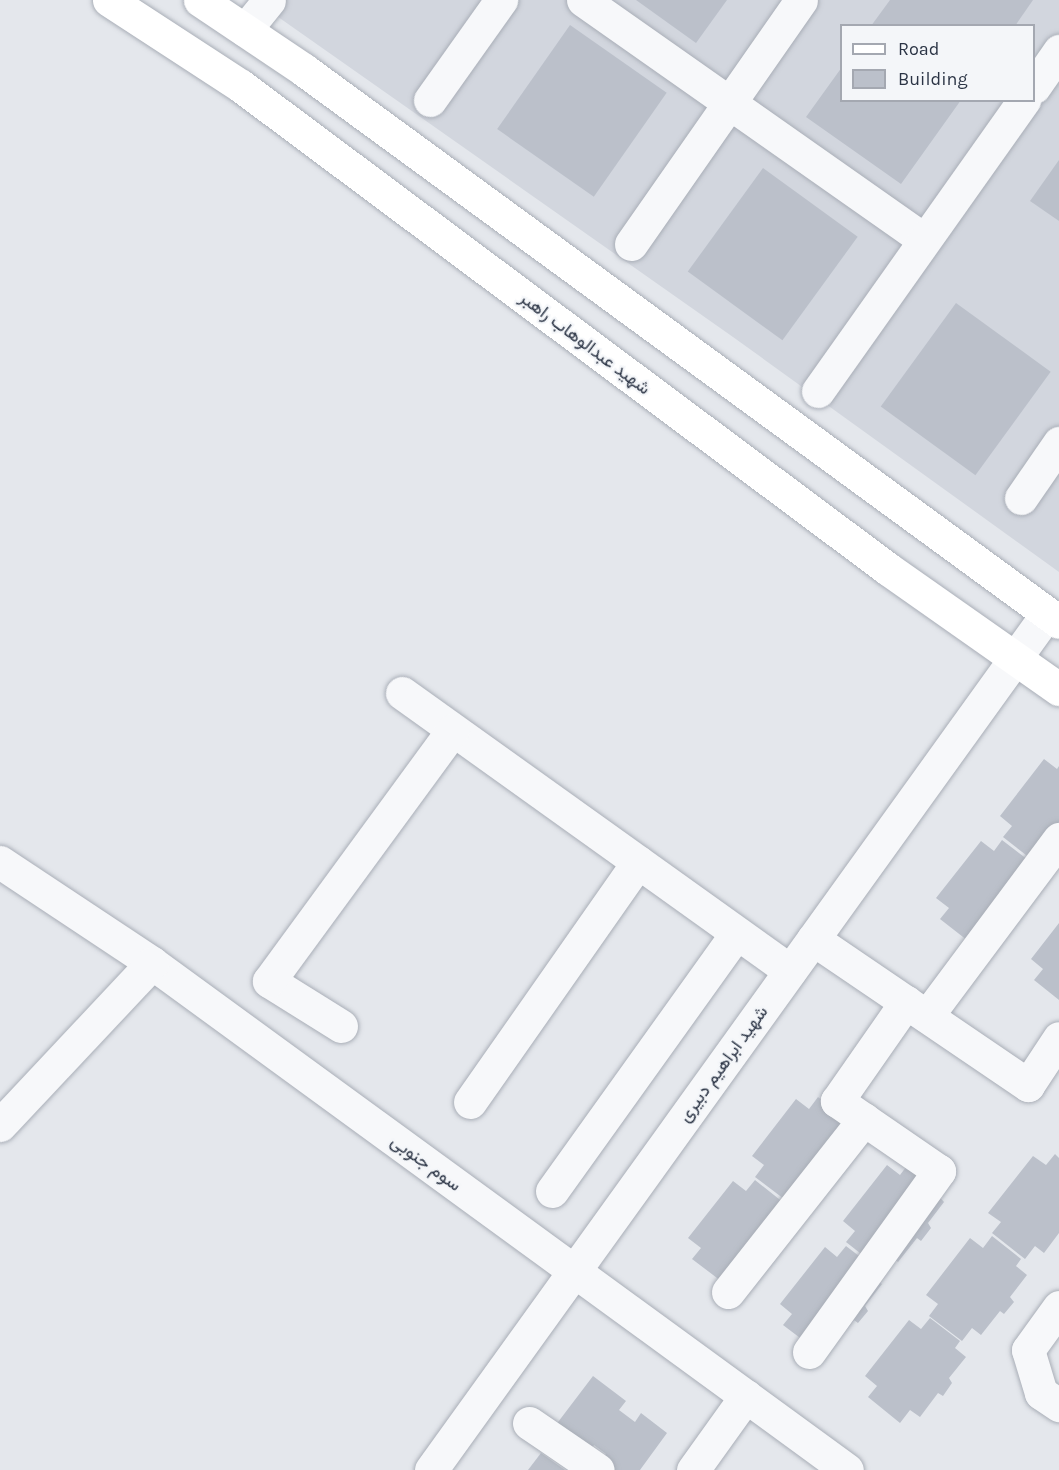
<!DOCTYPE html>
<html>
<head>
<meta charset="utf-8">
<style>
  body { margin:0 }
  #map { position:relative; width:1059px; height:1470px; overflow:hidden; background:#e4e7ec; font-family:Karla,Vazirmatn,sans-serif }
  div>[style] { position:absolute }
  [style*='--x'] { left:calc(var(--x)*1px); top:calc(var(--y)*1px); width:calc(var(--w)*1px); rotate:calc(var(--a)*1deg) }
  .built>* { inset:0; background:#d2d6de }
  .building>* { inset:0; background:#bbc0ca; transform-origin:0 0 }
  .roads { filter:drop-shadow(0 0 2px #a9aeb7) drop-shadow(0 0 2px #a9aeb7) }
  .minor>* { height:33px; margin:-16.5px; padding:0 16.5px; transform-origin:16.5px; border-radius:16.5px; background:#f7f8fa }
  .major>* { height:33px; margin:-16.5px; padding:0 16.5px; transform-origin:16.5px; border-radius:16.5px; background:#fff }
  span { translate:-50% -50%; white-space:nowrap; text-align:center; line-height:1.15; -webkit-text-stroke:4.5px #f4f6f9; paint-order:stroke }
  .street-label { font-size:18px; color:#2b3445 }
  .legend { position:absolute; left:840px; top:24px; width:195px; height:78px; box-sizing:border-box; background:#f4f6f9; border:2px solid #a4a8b1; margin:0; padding:8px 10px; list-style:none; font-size:18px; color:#2b3445 }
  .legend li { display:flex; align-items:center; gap:12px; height:30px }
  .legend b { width:30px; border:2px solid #a4a8b1 }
</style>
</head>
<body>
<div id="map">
  <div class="built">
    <div style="clip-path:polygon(evenodd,254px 0,1059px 0,1059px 572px,733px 337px,254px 0,842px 26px,1034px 26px,1034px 100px,842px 100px,842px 26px)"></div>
  </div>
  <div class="building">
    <div style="clip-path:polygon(636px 0,727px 0,696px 43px)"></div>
    <div style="clip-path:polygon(890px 0,1033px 0,1015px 26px,871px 26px)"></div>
    <div style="left:570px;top:25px;width:118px;height:127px;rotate:35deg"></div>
    <div style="clip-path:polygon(842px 67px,842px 100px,961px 100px,901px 184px,806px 117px)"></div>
    <div style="clip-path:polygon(1059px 160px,1059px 221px,1030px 201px)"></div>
    <div style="left:763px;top:168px;width:117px;height:128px;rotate:36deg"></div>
    <div style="left:956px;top:303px;width:117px;height:128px;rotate:36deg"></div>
    <div style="clip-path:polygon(1044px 759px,1057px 769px,1059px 766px,1059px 851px,1035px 862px,1003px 837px,1012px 826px,1000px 816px)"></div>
    <div style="clip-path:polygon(1002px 840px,1032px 863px,972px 944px,940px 919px,949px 908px,936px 898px,981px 841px,994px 851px)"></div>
    <div style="clip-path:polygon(1059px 923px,1059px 1000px,1034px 980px,1043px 969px,1031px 959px)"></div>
    <div style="clip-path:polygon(818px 1097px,847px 1121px,788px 1202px,755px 1177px,764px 1165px,752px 1156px,796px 1099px,809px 1109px)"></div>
    <div style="clip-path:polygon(1055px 1154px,1059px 1158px,1059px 1233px,1044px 1253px,1035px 1246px,1025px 1259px,992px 1233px,1001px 1222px,988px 1213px,1033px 1156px,1046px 1165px)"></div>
    <div style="clip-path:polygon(909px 1163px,944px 1202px,928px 1223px,931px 1228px,921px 1241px,917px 1238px,898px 1262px,889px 1255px,879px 1268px,846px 1242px,855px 1231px,843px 1221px,887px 1165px,900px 1175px)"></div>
    <div style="clip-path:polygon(755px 1180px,784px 1203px,725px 1284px,692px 1259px,701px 1248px,688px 1238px,733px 1181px,746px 1191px)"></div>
    <div style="clip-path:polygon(992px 1236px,1021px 1259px,1016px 1266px,1027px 1275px,1010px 1297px,1014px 1302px,1004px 1314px,1000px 1311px,981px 1335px,972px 1328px,962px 1341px,929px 1316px,938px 1304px,926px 1295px,970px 1238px,983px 1248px)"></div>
    <div style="clip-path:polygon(846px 1246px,876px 1269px,870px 1275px,882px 1284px,865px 1306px,868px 1311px,858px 1323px,854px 1320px,835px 1344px,826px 1337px,816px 1350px,783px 1325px,792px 1314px,780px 1304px,825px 1247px,837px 1257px)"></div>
    <div style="clip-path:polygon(930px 1318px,960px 1341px,955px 1348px,966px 1357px,949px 1378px,952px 1383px,943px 1396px,938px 1393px,920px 1417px,910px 1410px,900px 1423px,868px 1397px,877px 1386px,865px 1376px,909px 1320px,921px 1329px)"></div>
    <div style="clip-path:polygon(593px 1376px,626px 1401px,619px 1410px,635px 1422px,641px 1413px,667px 1433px,640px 1470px,609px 1470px,599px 1463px,606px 1454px,594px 1445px,586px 1456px,552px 1430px)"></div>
    <div style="clip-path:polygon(541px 1453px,565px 1470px,528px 1470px)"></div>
  </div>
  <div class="roads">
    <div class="minor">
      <div style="--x:583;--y:0;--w:417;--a:35.1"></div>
      <div style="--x:245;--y:30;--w:38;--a:-51"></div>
      <div style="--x:1034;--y:87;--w:44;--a:-55.2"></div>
      <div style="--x:430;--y:100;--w:123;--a:-54.6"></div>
      <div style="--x:631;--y:244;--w:297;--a:-55.1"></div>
      <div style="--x:818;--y:391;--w:357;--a:-54.7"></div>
      <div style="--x:1021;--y:498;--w:67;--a:-55.4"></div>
      <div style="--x:402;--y:693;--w:477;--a:35.6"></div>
      <div style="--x:0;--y:862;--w:182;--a:33.6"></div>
      <div style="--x:152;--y:963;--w:860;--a:36.11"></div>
      <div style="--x:813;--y:939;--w:260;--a:34.2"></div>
      <div style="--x:1028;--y:1085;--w:56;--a:-56.6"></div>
      <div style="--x:927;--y:1016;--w:221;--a:-53.3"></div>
      <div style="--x:341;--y:1026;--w:85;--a:-148"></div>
      <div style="--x:269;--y:981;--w:311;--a:-53.8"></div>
      <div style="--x:470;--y:1102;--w:293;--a:-55"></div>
      <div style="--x:0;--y:1125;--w:222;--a:-46.8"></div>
      <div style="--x:552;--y:1191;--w:317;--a:-54.4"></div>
      <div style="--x:728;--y:1292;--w:220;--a:-51.8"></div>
      <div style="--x:1059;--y:1307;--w:53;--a:125.8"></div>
      <div style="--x:1028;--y:1350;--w:45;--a:73.2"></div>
      <div style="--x:1041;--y:1393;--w:22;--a:34"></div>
      <div style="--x:809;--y:1352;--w:223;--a:-54.3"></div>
      <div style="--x:939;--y:1171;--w:124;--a:-145.5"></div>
      <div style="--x:837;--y:1101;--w:121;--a:-55.1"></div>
      <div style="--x:529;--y:1423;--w:83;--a:34.3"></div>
      <div style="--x:431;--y:1470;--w:1055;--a:-54.26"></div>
      <div style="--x:693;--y:1470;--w:91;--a:-54.4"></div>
    </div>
    <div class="major">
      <div style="--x:109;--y:0;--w:158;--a:33.1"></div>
      <div style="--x:241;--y:86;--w:807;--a:36.74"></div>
      <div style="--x:888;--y:569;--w:209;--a:35.1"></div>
      <div style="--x:200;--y:0;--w:125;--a:33.9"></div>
      <div style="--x:304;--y:70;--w:935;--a:36.17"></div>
    </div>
  </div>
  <div class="street-label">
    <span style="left:585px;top:343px;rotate:37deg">شهید عبدالوهاب راهبر</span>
    <span style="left:723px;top:1064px;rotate:-54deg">شهید ابراهیم دبیری</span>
    <span style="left:426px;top:1163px;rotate:36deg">سوم جنوبی</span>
  </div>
  <ul class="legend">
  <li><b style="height:8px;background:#fff"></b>Road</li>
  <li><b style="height:16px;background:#bbc0ca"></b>Building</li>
  </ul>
</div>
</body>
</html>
